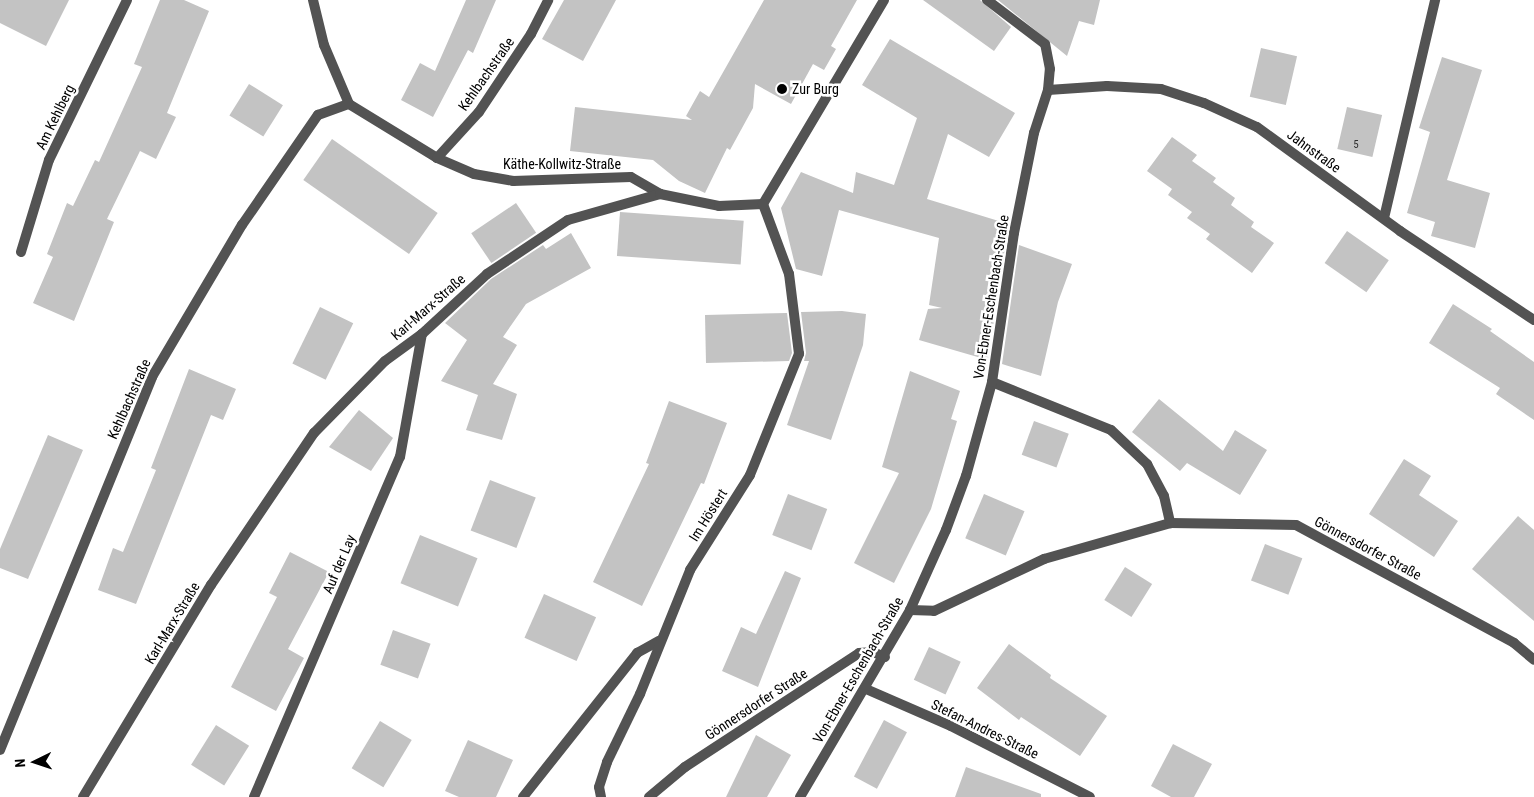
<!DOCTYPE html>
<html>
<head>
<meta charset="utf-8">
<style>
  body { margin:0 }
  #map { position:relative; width:1534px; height:797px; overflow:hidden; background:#fff; font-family:"Roboto Condensed",sans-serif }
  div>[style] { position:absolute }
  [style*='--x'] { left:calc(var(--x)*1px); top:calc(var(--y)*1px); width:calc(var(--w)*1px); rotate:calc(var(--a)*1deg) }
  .building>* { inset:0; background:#c3c3c3; transform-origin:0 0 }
  .service>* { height:10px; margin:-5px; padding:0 5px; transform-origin:5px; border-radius:5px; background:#535353 }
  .minor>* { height:10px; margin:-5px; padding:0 5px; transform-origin:5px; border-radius:5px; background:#535353 }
  .dots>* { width:14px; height:14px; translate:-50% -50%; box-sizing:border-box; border:2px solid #fff; border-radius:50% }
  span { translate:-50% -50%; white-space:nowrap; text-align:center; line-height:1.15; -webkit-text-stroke:5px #fff; paint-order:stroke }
  .number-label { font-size:11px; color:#313131 }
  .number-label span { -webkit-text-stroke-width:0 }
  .street-label { font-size:14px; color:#000 }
  .poi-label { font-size:14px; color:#000 }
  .left { translate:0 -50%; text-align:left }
  .north { position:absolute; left:10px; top:737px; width:50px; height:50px; -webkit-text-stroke:4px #fff; paint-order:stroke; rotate:266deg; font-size:14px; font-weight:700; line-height:20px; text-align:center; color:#000 }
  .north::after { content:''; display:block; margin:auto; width:18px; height:22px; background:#000; clip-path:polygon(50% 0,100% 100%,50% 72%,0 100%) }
</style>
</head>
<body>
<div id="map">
  <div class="building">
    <div style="clip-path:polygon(0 0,69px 0,46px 46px,0 23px)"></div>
    <div style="clip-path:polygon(160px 0,184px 0,209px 11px,167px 113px,176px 117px,156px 159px,140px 151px,107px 219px,114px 222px,74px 321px,33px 303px,53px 257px,47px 254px,67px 203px,73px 206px,95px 160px,99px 162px,142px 67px,134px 64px)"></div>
    <div style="clip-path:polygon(466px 0,496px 0,473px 53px,468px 50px,433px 117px,401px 100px,420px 63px,435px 71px)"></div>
    <div style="clip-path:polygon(564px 0,616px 0,583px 61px,542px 39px)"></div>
    <div style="clip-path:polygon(764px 0,857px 0,831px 46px,836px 49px,824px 70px,813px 64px,791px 104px,755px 84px,753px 108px,730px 150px,727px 148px,705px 193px,679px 181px,653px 160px,570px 151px,575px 107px,692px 120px,686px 116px,700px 91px,709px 97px)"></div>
    <div style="clip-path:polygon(923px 0,980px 0,1011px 27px,994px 51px)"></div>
    <div style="clip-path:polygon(998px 0,1100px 0,1094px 25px,1079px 21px,1067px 56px)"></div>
    <div style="clip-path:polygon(890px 39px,1015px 113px,989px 157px,948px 134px,927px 199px,1002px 222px,999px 238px,1006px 241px,988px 360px,919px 340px,928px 309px,942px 308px,929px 305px,939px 238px,839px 210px,822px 276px,796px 269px,781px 208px,801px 172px,853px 193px,856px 172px,894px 185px,917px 118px,862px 85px)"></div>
    <div style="left:1261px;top:48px;width:37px;height:50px;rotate:13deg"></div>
    <div style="clip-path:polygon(1442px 57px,1482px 70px,1447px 180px,1490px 193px,1475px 248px,1431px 236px,1435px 222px,1407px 213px,1430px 132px,1419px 128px)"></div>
    <div style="left:249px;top:84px;width:40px;height:37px;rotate:32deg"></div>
    <div style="left:1347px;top:107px;width:36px;height:43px;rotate:13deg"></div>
    <div style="clip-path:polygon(1172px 137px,1197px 155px,1192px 161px,1216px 178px,1213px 182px,1235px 198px,1231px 205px,1254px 222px,1251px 227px,1274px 243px,1252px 273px,1206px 239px,1210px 234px,1187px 218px,1192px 212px,1168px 195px,1172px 189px,1147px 171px)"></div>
    <div style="left:332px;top:139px;width:129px;height:50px;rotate:35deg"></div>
    <div style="left:516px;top:203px;width:36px;height:54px;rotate:56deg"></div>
    <div style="left:620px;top:212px;width:124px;height:44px;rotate:4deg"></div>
    <div style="left:1347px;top:231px;width:51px;height:39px;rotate:35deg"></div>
    <div style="clip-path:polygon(571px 233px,591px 268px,526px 304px,503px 337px,517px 345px,493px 384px,517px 394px,502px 440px,466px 430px,478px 395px,441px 381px,467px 340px,445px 323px,491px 279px,543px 245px,546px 249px)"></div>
    <div style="clip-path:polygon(1019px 245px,1072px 264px,1058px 302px,1041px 376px,1002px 364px)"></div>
    <div style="clip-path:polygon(1453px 304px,1492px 329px,1490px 331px,1534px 362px,1534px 420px,1496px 394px,1500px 388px,1429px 343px)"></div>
    <div style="left:320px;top:307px;width:37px;height:63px;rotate:26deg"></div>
    <div style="clip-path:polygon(842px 311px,866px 314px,863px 345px,831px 440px,787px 425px,809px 361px,804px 361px,806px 353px,801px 312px)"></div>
    <div style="clip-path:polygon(787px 313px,792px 353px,789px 361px,706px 363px,705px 315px)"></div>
    <div style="clip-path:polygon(189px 369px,236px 389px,223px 420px,211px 415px,136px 604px,98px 590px,113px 548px,123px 552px,156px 470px,151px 468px)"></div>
    <div style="clip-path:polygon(910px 371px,960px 391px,951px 419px,957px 421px,931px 509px,894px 583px,854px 563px,899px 473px,882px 467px)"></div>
    <div style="clip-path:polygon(1159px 399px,1223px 451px,1235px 430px,1267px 450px,1240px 495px,1187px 463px,1180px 471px,1132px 432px)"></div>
    <div style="clip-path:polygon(669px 401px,727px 423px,704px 484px,701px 483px,642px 606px,593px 582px,649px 464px,646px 463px)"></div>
    <div style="clip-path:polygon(359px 410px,393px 438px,371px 471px,329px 447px)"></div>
    <div style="left:1034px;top:421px;width:37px;height:36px;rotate:20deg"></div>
    <div style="clip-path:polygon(48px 435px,83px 450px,28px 579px,0 568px,0 549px)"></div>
    <div style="clip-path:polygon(1404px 459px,1431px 476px,1419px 495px,1458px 521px,1434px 557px,1369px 514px)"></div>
    <div style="left:490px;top:480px;width:49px;height:54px;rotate:21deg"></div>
    <div style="left:788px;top:494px;width:42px;height:44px;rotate:21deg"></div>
    <div style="left:984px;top:494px;width:44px;height:48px;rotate:23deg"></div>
    <div style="clip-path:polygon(1518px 516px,1534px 530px,1534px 621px,1472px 569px)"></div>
    <div style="left:420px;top:535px;width:62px;height:52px;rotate:22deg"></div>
    <div style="left:1265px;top:544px;width:40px;height:39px;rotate:21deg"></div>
    <div style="clip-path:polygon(290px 552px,329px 572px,288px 649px,304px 658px,276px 711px,231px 687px,277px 597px,269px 593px)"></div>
    <div style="left:1125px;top:567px;width:32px;height:39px;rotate:32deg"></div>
    <div style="clip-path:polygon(785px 571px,801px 578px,758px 687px,722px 671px,741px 627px,756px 634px)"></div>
    <div style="left:544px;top:594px;width:57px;height:48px;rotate:24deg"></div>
    <div style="left:393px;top:630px;width:40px;height:37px;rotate:20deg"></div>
    <div style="clip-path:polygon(1009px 644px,1051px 675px,1050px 678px,1107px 716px,1080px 756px,1021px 717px,1019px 720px,977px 688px)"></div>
    <div style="left:929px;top:647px;width:35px;height:36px;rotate:25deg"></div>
    <div style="left:884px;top:720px;width:26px;height:64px;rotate:28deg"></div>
    <div style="left:380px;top:721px;width:37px;height:55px;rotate:31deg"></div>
    <div style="left:216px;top:725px;width:39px;height:47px;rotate:32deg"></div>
    <div style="clip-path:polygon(756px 735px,791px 755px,767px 797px,726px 797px)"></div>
    <div style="clip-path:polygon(468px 740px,513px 760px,496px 797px,459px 797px,445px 791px)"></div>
    <div style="clip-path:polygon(1173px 744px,1212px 764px,1194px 797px,1171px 797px,1151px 786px)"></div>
    <div style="clip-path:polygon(966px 767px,1041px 794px,1041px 797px,955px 797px)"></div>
  </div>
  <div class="service">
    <div style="--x:1384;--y:218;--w:224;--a:-76.8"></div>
  </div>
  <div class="minor">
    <div style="--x:313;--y:0;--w:46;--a:76.3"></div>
    <div style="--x:324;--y:45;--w:64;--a:67"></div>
    <div style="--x:349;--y:104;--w:103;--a:31.5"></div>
    <div style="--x:437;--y:158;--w:40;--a:23.4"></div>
    <div style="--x:474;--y:174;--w:40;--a:10"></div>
    <div style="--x:513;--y:181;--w:118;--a:-1.9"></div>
    <div style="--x:631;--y:177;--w:34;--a:30"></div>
    <div style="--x:1048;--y:90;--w:59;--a:-3.9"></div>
    <div style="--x:1107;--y:86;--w:54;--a:3.2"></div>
    <div style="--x:1161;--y:89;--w:45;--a:18"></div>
    <div style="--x:1204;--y:103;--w:58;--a:24.4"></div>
    <div style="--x:1257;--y:127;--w:177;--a:36"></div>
    <div style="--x:1400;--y:231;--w:161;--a:33.6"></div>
    <div style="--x:437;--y:158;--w:62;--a:-47.6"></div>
    <div style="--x:479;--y:112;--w:94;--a:-56.3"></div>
    <div style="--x:531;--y:34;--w:38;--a:-63"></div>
    <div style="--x:21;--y:252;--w:96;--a:-73.1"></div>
    <div style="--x:49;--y:160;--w:178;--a:-64"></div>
    <div style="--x:992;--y:382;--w:128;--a:22"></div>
    <div style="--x:1111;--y:430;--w:50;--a:43.4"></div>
    <div style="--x:1147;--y:464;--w:36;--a:62"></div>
    <div style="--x:1164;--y:496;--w:28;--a:77"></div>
    <div style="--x:910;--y:610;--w:24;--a:2"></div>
    <div style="--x:934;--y:611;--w:122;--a:-25.3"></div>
    <div style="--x:1044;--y:559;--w:131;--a:-15.9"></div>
    <div style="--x:1170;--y:523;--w:126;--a:0.9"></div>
    <div style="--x:1296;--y:525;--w:248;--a:28.4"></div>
    <div style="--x:1514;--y:643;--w:26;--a:40"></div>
    <div style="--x:866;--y:689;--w:93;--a:23.5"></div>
    <div style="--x:951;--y:726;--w:156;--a:27.1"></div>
    <div style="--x:0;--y:750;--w:403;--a:-67.8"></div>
    <div style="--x:152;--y:377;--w:177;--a:-59.4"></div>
    <div style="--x:242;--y:225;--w:134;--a:-55.4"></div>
    <div style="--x:318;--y:115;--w:33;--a:-20"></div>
    <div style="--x:83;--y:797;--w:248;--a:-58.9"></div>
    <div style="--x:211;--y:585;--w:184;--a:-55.9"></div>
    <div style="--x:314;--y:433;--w:101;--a:-45.4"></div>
    <div style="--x:385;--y:361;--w:46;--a:-36.1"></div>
    <div style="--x:422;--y:334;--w:88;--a:-42.7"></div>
    <div style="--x:487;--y:274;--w:97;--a:-33.7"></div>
    <div style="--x:568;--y:220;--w:96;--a:-15.8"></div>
    <div style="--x:660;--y:194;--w:60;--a:11.5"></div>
    <div style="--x:719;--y:206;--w:44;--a:-2.6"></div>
    <div style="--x:763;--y:204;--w:237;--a:-59.3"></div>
    <div style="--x:254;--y:797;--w:370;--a:-66.8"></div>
    <div style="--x:400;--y:457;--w:125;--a:-79.9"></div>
    <div style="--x:523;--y:797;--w:184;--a:-51.6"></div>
    <div style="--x:637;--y:653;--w:25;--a:-29"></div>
    <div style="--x:601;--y:797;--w:10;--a:-101"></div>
    <div style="--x:599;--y:787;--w:26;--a:-72"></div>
    <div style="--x:607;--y:762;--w:76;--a:-64.1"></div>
    <div style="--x:640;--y:694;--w:134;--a:-68"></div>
    <div style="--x:690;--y:570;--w:112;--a:-57.7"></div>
    <div style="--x:750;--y:475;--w:131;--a:-68"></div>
    <div style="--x:799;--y:354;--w:81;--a:-97.1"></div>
    <div style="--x:789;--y:274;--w:75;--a:-110.4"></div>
    <div style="--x:649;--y:797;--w:47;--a:-39.8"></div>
    <div style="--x:685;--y:767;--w:208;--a:-33.2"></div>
    <div style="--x:859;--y:653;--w:14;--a:-4"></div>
    <div style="--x:873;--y:652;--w:13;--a:23"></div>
    <div style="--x:800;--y:797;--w:217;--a:-59.5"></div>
    <div style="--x:910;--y:610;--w:88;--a:-65.8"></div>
    <div style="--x:946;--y:530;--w:58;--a:-69.7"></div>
    <div style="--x:966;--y:476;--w:98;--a:-74.5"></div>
    <div style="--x:992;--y:382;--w:151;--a:-81.6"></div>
    <div style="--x:1014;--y:233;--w:102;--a:-78.7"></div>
    <div style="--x:1034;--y:133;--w:45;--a:-72"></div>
    <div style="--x:1048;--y:90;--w:21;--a:-85"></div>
    <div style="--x:1050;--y:69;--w:25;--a:-101"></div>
    <div style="--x:1045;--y:44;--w:73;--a:-142.8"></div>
  </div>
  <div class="dots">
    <div style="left:782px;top:89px;background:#000"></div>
  </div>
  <div class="number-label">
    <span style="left:1356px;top:145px">5</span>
  </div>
  <div class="street-label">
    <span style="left:486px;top:74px;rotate:-55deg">Kehlbachstraße</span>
    <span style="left:55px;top:117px;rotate:-64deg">Am Kehlberg</span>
    <span style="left:1314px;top:151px;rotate:36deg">Jahnstraße</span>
    <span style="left:562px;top:164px">Käthe-Kollwitz-Straße</span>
    <span style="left:991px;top:297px;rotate:-81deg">Von-Ebner-Eschenbach-Straße</span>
    <span style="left:428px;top:307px;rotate:-41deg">Karl-Marx-Straße</span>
    <span style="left:129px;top:399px;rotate:-66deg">Kehlbachstraße</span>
    <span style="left:708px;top:515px;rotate:-58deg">Im Höstert</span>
    <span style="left:1368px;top:548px;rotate:28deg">Gönnersdorfer Straße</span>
    <span style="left:339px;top:564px;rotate:-67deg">Auf der Lay</span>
    <span style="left:172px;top:623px;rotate:-59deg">Karl-Marx-Straße</span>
    <span style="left:858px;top:670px;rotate:-60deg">Von-Ebner-Eschenbach-Straße</span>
    <span style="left:756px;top:704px;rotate:-33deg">Gönnersdorfer Straße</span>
    <span style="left:985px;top:729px;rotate:26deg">Stefan-Andres-Straße</span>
  </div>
  <div class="poi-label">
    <span class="left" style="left:792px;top:89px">Zur Burg</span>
  </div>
  <div class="north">N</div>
</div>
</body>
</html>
